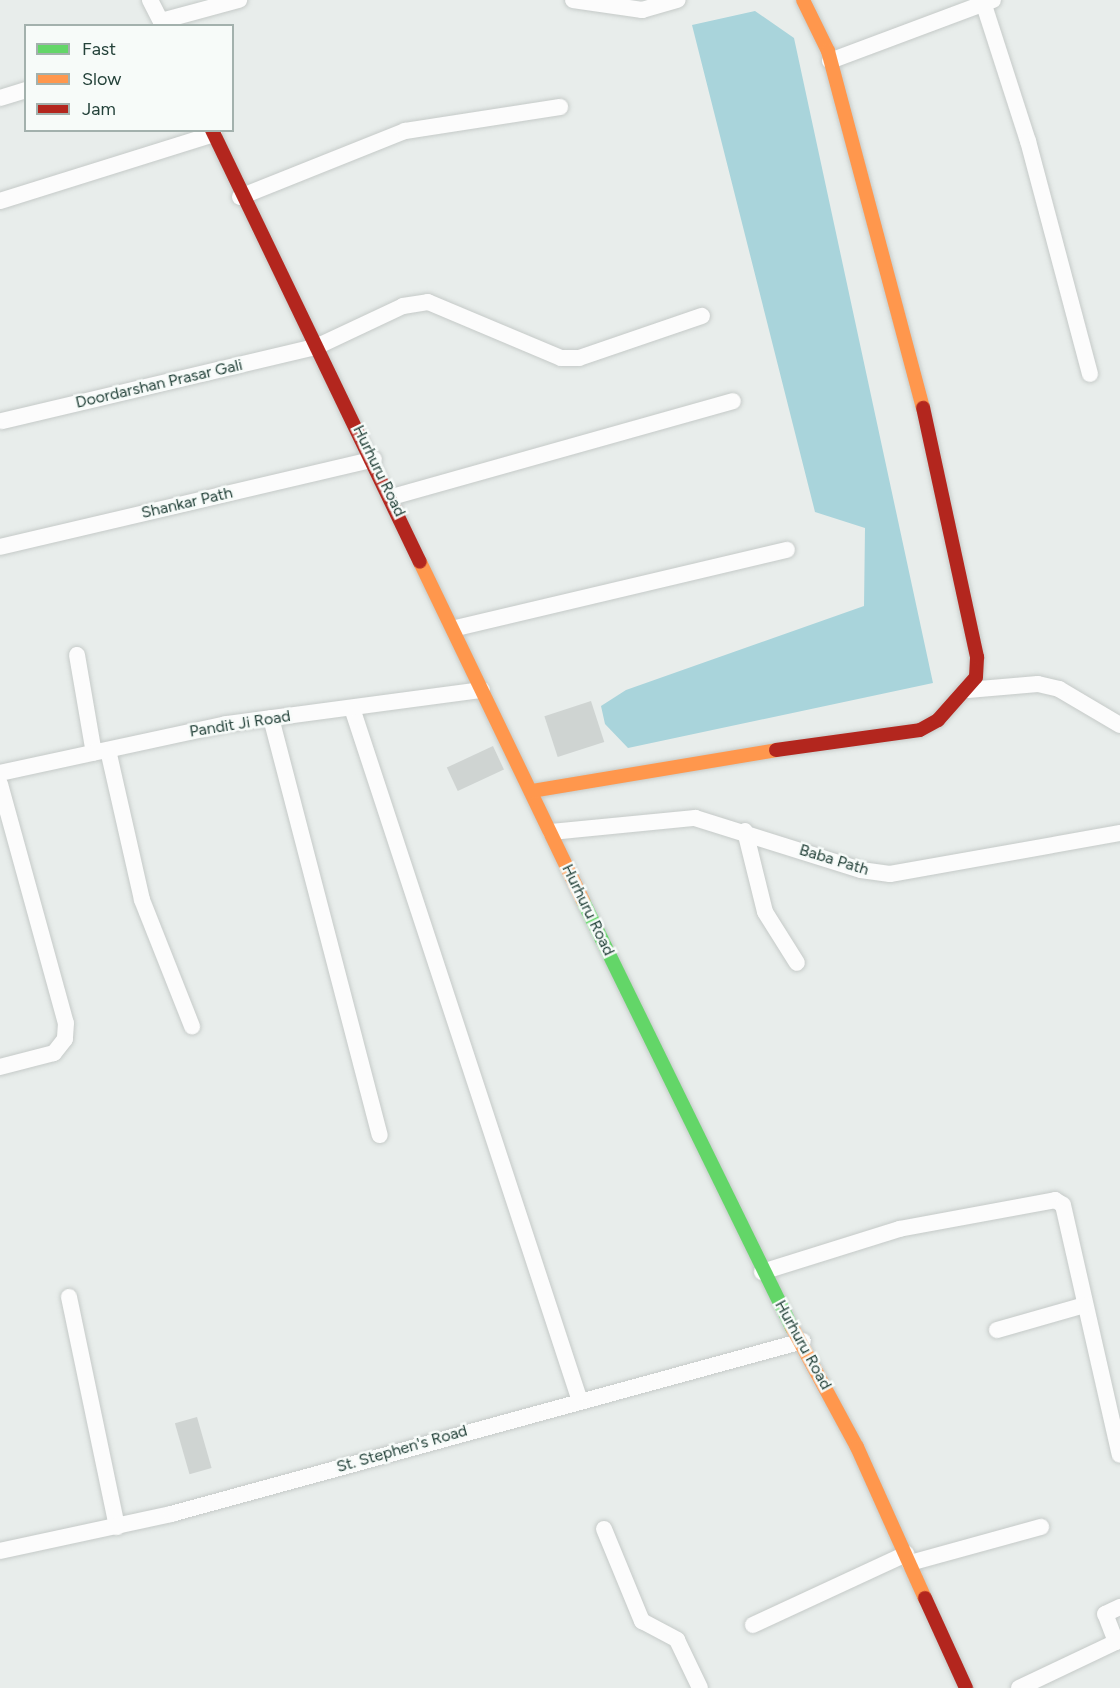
<!DOCTYPE html>
<html>
<head>
<meta charset="utf-8">
<style>
  body { margin:0 }
  #map { position:relative; width:1120px; height:1688px; overflow:hidden; background:#e8edeb; font-family:Figtree,sans-serif }
  div>[style] { position:absolute }
  [style*='--x'] { left:calc(var(--x)*1px); top:calc(var(--y)*1px); width:calc(var(--w)*1px); rotate:calc(var(--a)*1deg) }
  .water>* { inset:0; background:#a9d4db }
  .building>* { inset:0; background:#cfd4d2; transform-origin:0 0 }
  .roads { filter:drop-shadow(0 0 2px #c5cac8) drop-shadow(0 0 2px #c5cac8) }
  .street>* { height:16px; margin:-8px; padding:0 8px; transform-origin:8px; border-radius:8px; background:#fcfcfc }
  .fast>* { height:14px; margin:-7px; padding:0 7px; transform-origin:7px; border-radius:7px; background:#63d668 }
  .slow>* { height:14px; margin:-7px; padding:0 7px; transform-origin:7px; border-radius:7px; background:#ff974d }
  .jam>* { height:14px; margin:-7px; padding:0 7px; transform-origin:7px; border-radius:7px; background:#b3261e }
  span { translate:-50% -50%; white-space:nowrap; text-align:center; line-height:1.15; -webkit-text-stroke:5px #f7fbf9; paint-order:stroke }
  .street-label { font-size:16px; color:#24423a }
  .legend { position:absolute; left:24px; top:24px; width:210px; height:108px; box-sizing:border-box; background:#f7fbf9; border:2px solid #a3b1ad; margin:0; padding:8px 10px; list-style:none; font-size:18px; color:#24423a }
  .legend li { display:flex; align-items:center; gap:12px; height:30px }
  .legend b { width:30px; border:2px solid #a3b1ad }
</style>
</head>
<body>
<div id="map">
  <div class="water">
    <div style="clip-path:polygon(755px 11px,794px 38px,933px 683px,628px 748px,605px 724px,601px 706px,626px 690px,864px 606px,865px 528px,815px 512px,692px 25px)"></div>
  </div>
  <div class="building">
    <div style="left:591px;top:701px;width:43px;height:49px;rotate:72deg"></div>
    <div style="left:493px;top:746px;width:26px;height:51px;rotate:65deg"></div>
    <div style="left:197px;top:1417px;width:53px;height:23px;rotate:74deg"></div>
  </div>
  <div class="roads">
    <div class="street">
      <div style="--x:150;--y:0;--w:29;--a:63"></div>
      <div style="--x:573;--y:0;--w:70;--a:8.2"></div>
      <div style="--x:642;--y:10;--w:37;--a:-16"></div>
      <div style="--x:984;--y:5;--w:143;--a:72.1"></div>
      <div style="--x:1028;--y:141;--w:241;--a:75.1"></div>
      <div style="--x:161;--y:21;--w:81;--a:-15.1"></div>
      <div style="--x:830;--y:61;--w:174;--a:-20.5"></div>
      <div style="--x:0;--y:98;--w:27;--a:-17"></div>
      <div style="--x:240;--y:197;--w:178;--a:-21.8"></div>
      <div style="--x:405;--y:131;--w:157;--a:-8.8"></div>
      <div style="--x:0;--y:201;--w:224;--a:-17.4"></div>
      <div style="--x:2;--y:421;--w:323;--a:-13.3"></div>
      <div style="--x:316;--y:347;--w:96;--a:-25.2"></div>
      <div style="--x:403;--y:306;--w:25;--a:-9"></div>
      <div style="--x:428;--y:302;--w:144;--a:22.8"></div>
      <div style="--x:561;--y:358;--w:18;--a:0"></div>
      <div style="--x:579;--y:358;--w:130;--a:-18.9"></div>
      <div style="--x:392;--y:497;--w:354;--a:-15.7"></div>
      <div style="--x:0;--y:547;--w:384;--a:-13.2"></div>
      <div style="--x:456;--y:628;--w:340;--a:-13.3"></div>
      <div style="--x:77;--y:655;--w:99;--a:80.2"></div>
      <div style="--x:968;--y:690;--w:70;--a:-4.9"></div>
      <div style="--x:1038;--y:684;--w:22;--a:13"></div>
      <div style="--x:1059;--y:689;--w:71;--a:30.5"></div>
      <div style="--x:352;--y:708;--w:726;--a:71.79"></div>
      <div style="--x:271;--y:718;--w:431;--a:75.4"></div>
      <div style="--x:108;--y:750;--w:154;--a:77.2"></div>
      <div style="--x:142;--y:900;--w:136;--a:68.4"></div>
      <div style="--x:0;--y:773;--w:231;--a:-12.2"></div>
      <div style="--x:226;--y:724;--w:258;--a:-7.6"></div>
      <div style="--x:0;--y:784;--w:248;--a:74.6"></div>
      <div style="--x:66;--y:1023;--w:16;--a:94"></div>
      <div style="--x:65;--y:1039;--w:18;--a:128"></div>
      <div style="--x:54;--y:1053;--w:56;--a:165.5"></div>
      <div style="--x:745;--y:831;--w:83;--a:76.1"></div>
      <div style="--x:765;--y:912;--w:60;--a:57.9"></div>
      <div style="--x:551;--y:832;--w:145;--a:-5.6"></div>
      <div style="--x:695;--y:818;--w:174;--a:17.4"></div>
      <div style="--x:861;--y:870;--w:29;--a:8"></div>
      <div style="--x:890;--y:874;--w:234;--a:-10.1"></div>
      <div style="--x:762;--y:1272;--w:144;--a:-17.4"></div>
      <div style="--x:899;--y:1229;--w:159;--a:-10.5"></div>
      <div style="--x:1055;--y:1200;--w:9;--a:32"></div>
      <div style="--x:1063;--y:1205;--w:256;--a:77.2"></div>
      <div style="--x:69;--y:1297;--w:235;--a:78.2"></div>
      <div style="--x:997;--y:1330;--w:91;--a:-15.9"></div>
      <div style="--x:604;--y:1529;--w:100;--a:67.6"></div>
      <div style="--x:642;--y:1621;--w:40;--a:28"></div>
      <div style="--x:677;--y:1640;--w:53;--a:64.4"></div>
      <div style="--x:0;--y:1551;--w:175;--a:-12.2"></div>
      <div style="--x:171;--y:1514;--w:655;--a:-15.31"></div>
      <div style="--x:910;--y:1563;--w:136;--a:-15.4"></div>
      <div style="--x:753;--y:1625;--w:169;--a:-24.9"></div>
      <div style="--x:1019;--y:1688;--w:107;--a:-25.4"></div>
      <div style="--x:1116;--y:1642;--w:30;--a:-111"></div>
      <div style="--x:1105;--y:1614;--w:17;--a:-25"></div>
    </div>
    <div class="fast">
      <div style="--x:583;--y:901;--w:475;--a:63.9"></div>
    </div>
    <div class="slow">
      <div style="--x:803;--y:0;--w:57;--a:63.9"></div>
      <div style="--x:828;--y:51;--w:369;--a:75.1"></div>
      <div style="--x:420;--y:562;--w:376;--a:64.3"></div>
      <div style="--x:532;--y:791;--w:247;--a:-9.5"></div>
      <div style="--x:792;--y:1327;--w:136;--a:61.6"></div>
      <div style="--x:857;--y:1447;--w:166;--a:65.8"></div>
    </div>
    <div class="jam">
      <div style="--x:212;--y:130;--w:479;--a:64.3"></div>
      <div style="--x:776;--y:750;--w:145;--a:-7.9"></div>
      <div style="--x:920;--y:730;--w:21;--a:-29"></div>
      <div style="--x:938;--y:720;--w:57;--a:-48.5"></div>
      <div style="--x:976;--y:677;--w:20;--a:-87"></div>
      <div style="--x:977;--y:657;--w:255;--a:-102.2"></div>
      <div style="--x:925;--y:1598;--w:99;--a:65.5"></div>
    </div>
  </div>
  <div class="street-label">
    <span style="left:159px;top:384px;rotate:-13deg">Doordarshan Prasar Gali</span>
    <span style="left:379px;top:471px;rotate:64deg">Hurhuru Road</span>
    <span style="left:187px;top:503px;rotate:-13deg">Shankar Path</span>
    <span style="left:240px;top:724px;rotate:-9deg">Pandit Ji Road</span>
    <span style="left:834px;top:860px;rotate:17deg">Baba Path</span>
    <span style="left:588px;top:910px;rotate:64deg">Hurhuru Road</span>
    <span style="left:803px;top:1345px;rotate:61deg">Hurhuru Road</span>
    <span style="left:402px;top:1449px;rotate:-16deg">St. Stephen's Road</span>
  </div>
  <ul class="legend">
  <li><b style="height:8px;background:#63d668"></b>Fast</li>
  <li><b style="height:8px;background:#ff974d"></b>Slow</li>
  <li><b style="height:8px;background:#b3261e"></b>Jam</li>
  </ul>
</div>
</body>
</html>
